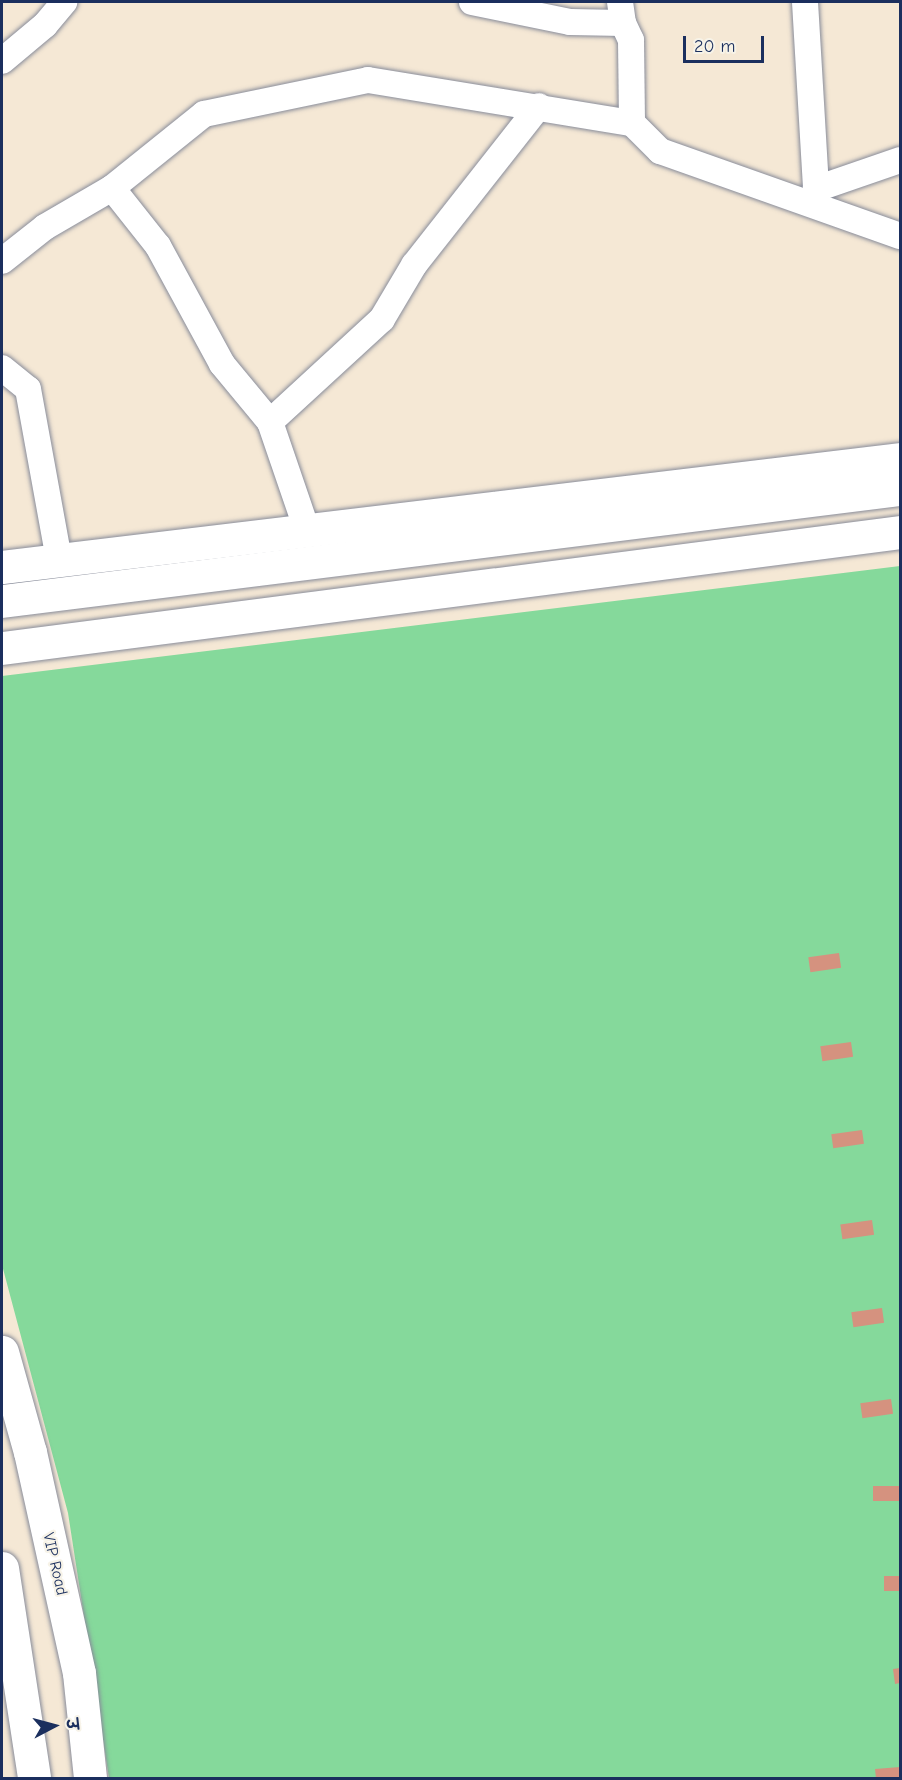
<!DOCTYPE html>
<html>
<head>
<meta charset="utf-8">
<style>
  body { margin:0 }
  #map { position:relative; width:902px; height:1780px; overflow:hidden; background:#f5e8d5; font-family:"Comic Neue","Playpen Sans Deva",sans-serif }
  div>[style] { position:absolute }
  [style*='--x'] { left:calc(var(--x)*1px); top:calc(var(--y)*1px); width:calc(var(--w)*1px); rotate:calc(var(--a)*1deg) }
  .green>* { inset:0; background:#85d99b }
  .building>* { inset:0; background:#d5927f; transform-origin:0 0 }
  .roads { filter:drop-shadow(0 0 2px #888c9a) drop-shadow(0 0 2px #888c9a) }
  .street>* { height:26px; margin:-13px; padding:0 13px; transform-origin:13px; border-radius:13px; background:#fff }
  .secondary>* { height:33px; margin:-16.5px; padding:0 16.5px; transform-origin:16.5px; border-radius:16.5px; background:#fff }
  span { translate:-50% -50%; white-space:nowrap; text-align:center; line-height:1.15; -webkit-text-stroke:4.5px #f7f3e8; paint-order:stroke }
  .street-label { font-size:16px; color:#1b2f5e }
  .frame { position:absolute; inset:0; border:3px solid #1b2f5e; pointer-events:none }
  .north { position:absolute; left:24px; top:1696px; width:60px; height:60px; -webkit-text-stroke:4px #f7f3e8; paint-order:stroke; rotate:84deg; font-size:16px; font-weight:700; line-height:24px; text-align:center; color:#1b2f5e }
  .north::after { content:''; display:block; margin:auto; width:21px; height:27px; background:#1b2f5e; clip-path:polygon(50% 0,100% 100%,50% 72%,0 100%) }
  .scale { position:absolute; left:683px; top:36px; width:81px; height:27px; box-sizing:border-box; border:3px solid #1b2f5e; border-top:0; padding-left:8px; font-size:18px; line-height:21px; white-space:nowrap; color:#1b2f5e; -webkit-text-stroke:4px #f7f3e8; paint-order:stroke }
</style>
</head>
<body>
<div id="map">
  <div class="green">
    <div style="clip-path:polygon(900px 566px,900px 1778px,109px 1778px,68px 1513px,2px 1265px,2px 676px)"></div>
  </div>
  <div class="building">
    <div style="left:839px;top:953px;width:15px;height:31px;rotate:82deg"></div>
    <div style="left:851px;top:1042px;width:15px;height:31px;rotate:82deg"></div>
    <div style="left:862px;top:1130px;width:14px;height:31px;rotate:82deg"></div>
    <div style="left:872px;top:1220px;width:15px;height:32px;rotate:82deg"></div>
    <div style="left:882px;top:1308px;width:15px;height:31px;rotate:82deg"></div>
    <div style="left:891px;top:1399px;width:15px;height:31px;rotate:82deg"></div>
    <div style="left:900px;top:1486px;width:15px;height:27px;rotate:90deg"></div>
    <div style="left:900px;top:1576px;width:15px;height:16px;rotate:90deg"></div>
    <div style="clip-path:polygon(900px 1668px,900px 1683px,895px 1684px,893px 1669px)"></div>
    <div style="clip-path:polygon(900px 1767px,900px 1778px,876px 1778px,875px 1769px)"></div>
  </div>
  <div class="roads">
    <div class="street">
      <div style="--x:472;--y:2;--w:100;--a:11.5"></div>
      <div style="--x:570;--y:22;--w:53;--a:1.1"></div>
      <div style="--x:620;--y:2;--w:21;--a:82"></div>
      <div style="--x:623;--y:23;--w:19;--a:65"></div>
      <div style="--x:631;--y:40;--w:83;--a:89.3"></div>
      <div style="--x:805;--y:2;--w:187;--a:86.6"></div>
      <div style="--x:2;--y:61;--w:56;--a:-39.9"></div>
      <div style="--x:45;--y:25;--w:30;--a:-50"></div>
      <div style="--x:112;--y:188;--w:74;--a:51.6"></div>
      <div style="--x:158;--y:246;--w:134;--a:61.5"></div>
      <div style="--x:222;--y:364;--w:75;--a:50.4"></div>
      <div style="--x:270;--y:422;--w:114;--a:71.1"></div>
      <div style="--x:814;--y:204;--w:15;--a:-82"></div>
      <div style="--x:816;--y:189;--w:89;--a:-19"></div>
      <div style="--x:2;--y:261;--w:55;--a:-38.3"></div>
      <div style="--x:45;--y:227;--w:78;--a:-30.2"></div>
      <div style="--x:112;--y:188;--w:118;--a:-38.8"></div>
      <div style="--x:204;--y:114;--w:167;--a:-11.7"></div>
      <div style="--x:368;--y:80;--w:267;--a:9.3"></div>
      <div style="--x:632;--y:123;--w:40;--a:45"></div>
      <div style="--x:660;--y:151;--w:255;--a:19.5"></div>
      <div style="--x:2;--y:368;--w:33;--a:39"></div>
      <div style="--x:28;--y:389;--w:174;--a:79.7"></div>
      <div style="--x:270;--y:422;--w:152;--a:-42.6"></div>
      <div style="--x:382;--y:319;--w:63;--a:-59.3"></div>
      <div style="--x:414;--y:265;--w:202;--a:-51.8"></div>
    </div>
    <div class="secondary">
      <div style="--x:2;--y:567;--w:904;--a:-6.86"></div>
      <div style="--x:2;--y:601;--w:905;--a:-7.11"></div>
      <div style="--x:2;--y:648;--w:905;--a:-7.36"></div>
      <div style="--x:2;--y:1352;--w:104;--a:74.4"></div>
      <div style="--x:30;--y:1452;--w:226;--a:77.5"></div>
      <div style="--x:79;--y:1673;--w:106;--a:84"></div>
      <div style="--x:2;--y:1568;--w:212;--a:81.3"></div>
    </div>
  </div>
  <div class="street-label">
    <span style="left:55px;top:1564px;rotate:77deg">VIP Road</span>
  </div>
  <div class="frame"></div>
  <div class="north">उ</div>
  <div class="scale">20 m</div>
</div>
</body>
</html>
